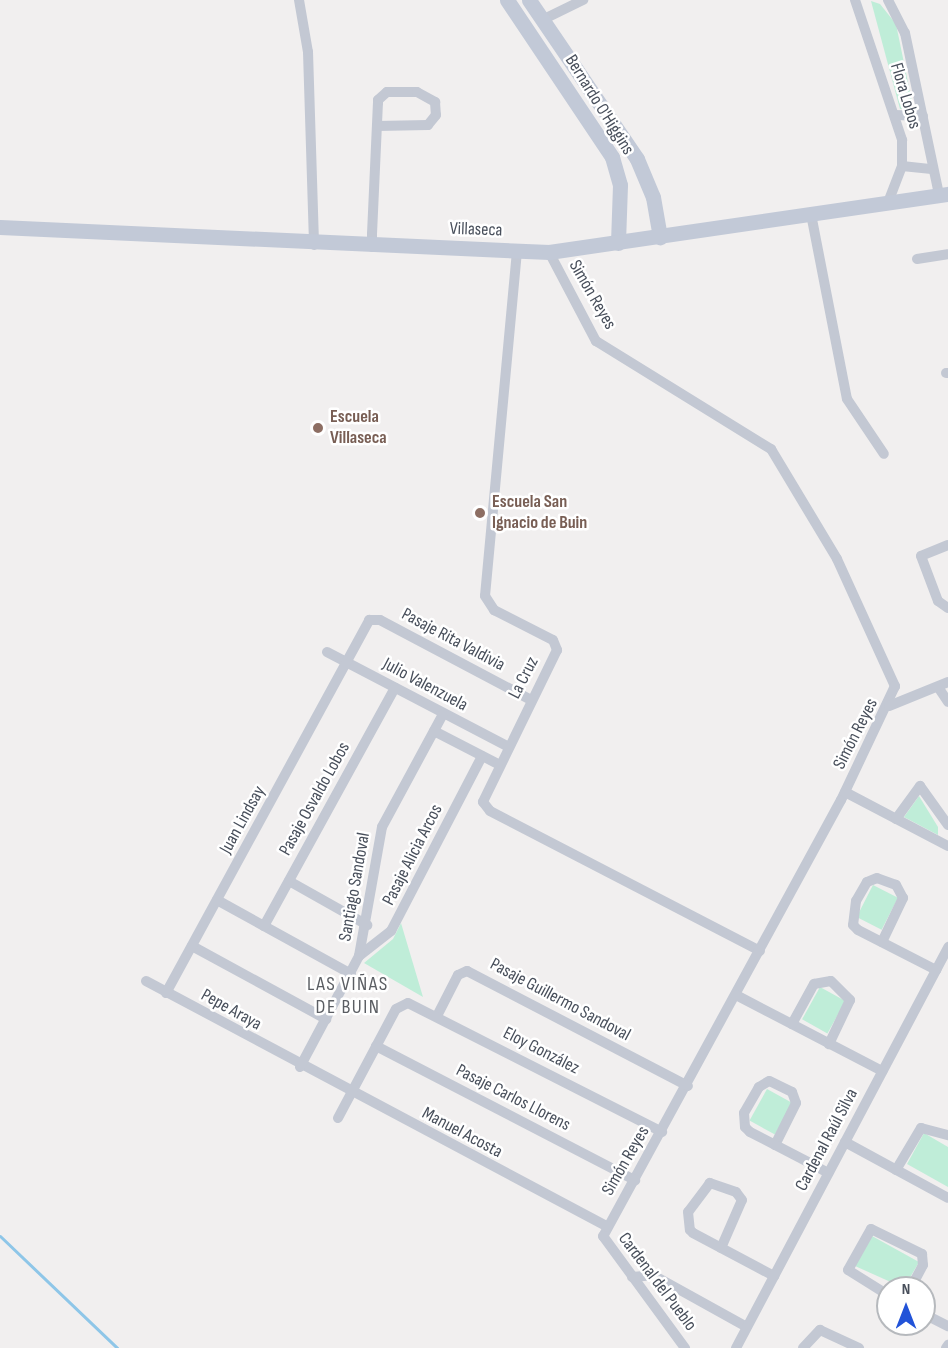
<!DOCTYPE html>
<html>
<head>
<meta charset="utf-8">
<style>
  body { margin:0 }
  #map { position:relative; width:948px; height:1348px; overflow:hidden; background:#f1efef; font-family:"Sofia Sans Condensed",sans-serif }
  div>[style] { position:absolute }
  [style*='--x'] { left:calc(var(--x)*1px); top:calc(var(--y)*1px); width:calc(var(--w)*1px); rotate:calc(var(--a)*1deg) }
  .green>* { inset:0; background:#bfedd8; transform-origin:0 0 }
  .stream>* { height:3px; margin:-1.5px; padding:0 1.5px; transform-origin:1.5px; border-radius:1.5px; background:#8ec6e8 }
  .street>* { height:10px; margin:-5px; padding:0 5px; transform-origin:5px; border-radius:5px; background:#c3c8d3 }
  .secondary>* { height:15px; margin:-7.5px; padding:0 7.5px; transform-origin:7.5px; border-radius:7.5px; background:#c2c9d7 }
  .dots>* { width:16px; height:16px; translate:-50% -50%; box-sizing:border-box; border:3px solid #fff; border-radius:50% }
  span { translate:-50% -50%; white-space:nowrap; text-align:center; line-height:1.15; -webkit-text-stroke:5px #fff; paint-order:stroke }
  .street-label { font-size:18px; color:#484f5b }
  .education-label { font-size:18px; color:#785e54; font-weight:700 }
  .left { translate:0 -50%; text-align:left }
  .neighbourhood-label { font-size:20px; color:#5b5e63; letter-spacing:1.5px }
  .north { position:absolute; left:876px; top:1276px; width:60px; height:60px; box-sizing:border-box; background:#fff; border:2px solid #b6b9bd; border-radius:50%; rotate:0deg; font-size:16px; font-weight:700; line-height:24px; text-align:center; color:#484f5b }
  .north::after { content:''; display:block; margin:auto; width:21px; height:27px; background:#2253d8; clip-path:polygon(50% 0,100% 100%,50% 72%,0 100%) }
</style>
</head>
<body>
<div id="map">
  <div class="green">
    <div style="clip-path:polygon(871px 1px,880px 4px,896px 24px,913px 107px,900px 109px)"></div>
    <div style="clip-path:polygon(919px 796px,938px 827px,938px 835px,904px 817px)"></div>
    <div style="left:873px;top:885px;width:28px;height:36px;rotate:27deg"></div>
    <div style="clip-path:polygon(401px 923px,423px 997px,364px 963px,393px 939px)"></div>
    <div style="left:820px;top:987px;width:29px;height:37px;rotate:29deg"></div>
    <div style="left:767px;top:1089px;width:29px;height:36px;rotate:29deg"></div>
    <div style="clip-path:polygon(924px 1133px,948px 1147px,948px 1187px,907px 1164px)"></div>
    <div style="clip-path:polygon(872px 1236px,919px 1262px,904px 1288px,855px 1266px)"></div>
  </div>
  <div class="stream">
    <div style="--x:0;--y:1236;--w:162;--a:43.7"></div>
  </div>
  <div class="street">
    <div style="--x:299;--y:0;--w:53;--a:80.2"></div>
    <div style="--x:308;--y:52;--w:193;--a:88.2"></div>
    <div style="--x:855;--y:0;--w:148;--a:71.4"></div>
    <div style="--x:902;--y:140;--w:26;--a:90"></div>
    <div style="--x:902;--y:166;--w:40;--a:111"></div>
    <div style="--x:888;--y:0;--w:37;--a:63"></div>
    <div style="--x:905;--y:33;--w:166;--a:78.1"></div>
    <div style="--x:542;--y:20;--w:46;--a:-26"></div>
    <div style="--x:895;--y:115;--w:28;--a:2"></div>
    <div style="--x:902;--y:166;--w:30;--a:6"></div>
    <div style="--x:811;--y:214;--w:188;--a:79"></div>
    <div style="--x:847;--y:399;--w:66;--a:56.1"></div>
    <div style="--x:372;--y:247;--w:13;--a:-90"></div>
    <div style="--x:372;--y:234;--w:131;--a:-87.4"></div>
    <div style="--x:378;--y:103;--w:3;--a:-90"></div>
    <div style="--x:378;--y:100;--w:12;--a:-42"></div>
    <div style="--x:387;--y:92;--w:30;--a:0"></div>
    <div style="--x:417;--y:92;--w:21;--a:29"></div>
    <div style="--x:435;--y:102;--w:13;--a:86"></div>
    <div style="--x:436;--y:115;--w:13;--a:129"></div>
    <div style="--x:428;--y:125;--w:51;--a:178.9"></div>
    <div style="--x:517;--y:251;--w:346;--a:95.3"></div>
    <div style="--x:485;--y:596;--w:17;--a:57"></div>
    <div style="--x:494;--y:610;--w:66;--a:27"></div>
    <div style="--x:553;--y:640;--w:11;--a:68"></div>
    <div style="--x:557;--y:650;--w:169;--a:116"></div>
    <div style="--x:483;--y:802;--w:11;--a:52"></div>
    <div style="--x:490;--y:811;--w:304;--a:27.4"></div>
    <div style="--x:549;--y:252;--w:101;--a:62.2"></div>
    <div style="--x:596;--y:341;--w:206;--a:31.7"></div>
    <div style="--x:771;--y:449;--w:128;--a:59"></div>
    <div style="--x:837;--y:559;--w:140;--a:65.5"></div>
    <div style="--x:895;--y:686;--w:126;--a:115.3"></div>
    <div style="--x:841;--y:800;--w:497;--a:118.6"></div>
    <div style="--x:603;--y:1236;--w:139;--a:53.8"></div>
    <div style="--x:917;--y:259;--w:31;--a:-9"></div>
    <div style="--x:946;--y:373;--w:2;--a:0"></div>
    <div style="--x:948;--y:545;--w:29;--a:158"></div>
    <div style="--x:921;--y:556;--w:48;--a:69.3"></div>
    <div style="--x:938;--y:601;--w:12;--a:35"></div>
    <div style="--x:327;--y:652;--w:203;--a:27.6"></div>
    <div style="--x:938;--y:687;--w:18;--a:56"></div>
    <div style="--x:889;--y:706;--w:64;--a:-22.1"></div>
    <div style="--x:434;--y:731;--w:72;--a:27.3"></div>
    <div style="--x:845;--y:792;--w:116;--a:27.7"></div>
    <div style="--x:896;--y:819;--w:41;--a:-54"></div>
    <div style="--x:920;--y:786;--w:48;--a:54.3"></div>
    <div style="--x:289;--y:881;--w:90;--a:29.4"></div>
    <div style="--x:217;--y:900;--w:153;--a:28.9"></div>
    <div style="--x:264;--y:926;--w:272;--a:-61.2"></div>
    <div style="--x:882;--y:942;--w:49;--a:-64.5"></div>
    <div style="--x:903;--y:898;--w:15;--a:-118"></div>
    <div style="--x:896;--y:885;--w:20;--a:-160"></div>
    <div style="--x:877;--y:878;--w:11;--a:158"></div>
    <div style="--x:867;--y:882;--w:22;--a:120"></div>
    <div style="--x:856;--y:901;--w:24;--a:97"></div>
    <div style="--x:853;--y:925;--w:7;--a:45"></div>
    <div style="--x:858;--y:930;--w:88;--a:27.1"></div>
    <div style="--x:192;--y:946;--w:153;--a:28.6"></div>
    <div style="--x:359;--y:956;--w:41;--a:-38"></div>
    <div style="--x:391;--y:931;--w:197;--a:-62.5"></div>
    <div style="--x:146;--y:981;--w:523;--a:28.03"></div>
    <div style="--x:166;--y:993;--w:425;--a:-61.4"></div>
    <div style="--x:369;--y:620;--w:11;--a:0"></div>
    <div style="--x:380;--y:620;--w:171;--a:27.9"></div>
    <div style="--x:736;--y:995;--w:165;--a:27.5"></div>
    <div style="--x:437;--y:1016;--w:46;--a:-62.9"></div>
    <div style="--x:458;--y:975;--w:10;--a:-24"></div>
    <div style="--x:467;--y:971;--w:249;--a:27.5"></div>
    <div style="--x:792;--y:1024;--w:46;--a:-61.2"></div>
    <div style="--x:814;--y:984;--w:17;--a:-10"></div>
    <div style="--x:831;--y:981;--w:27;--a:45"></div>
    <div style="--x:850;--y:1000;--w:49;--a:115.5"></div>
    <div style="--x:376;--y:1046;--w:292;--a:27.4"></div>
    <div style="--x:300;--y:1067;--w:126;--a:-62"></div>
    <div style="--x:359;--y:956;--w:131;--a:-79.9"></div>
    <div style="--x:382;--y:827;--w:128;--a:-61.6"></div>
    <div style="--x:338;--y:1118;--w:123;--a:-62"></div>
    <div style="--x:396;--y:1009;--w:13;--a:-27"></div>
    <div style="--x:408;--y:1003;--w:285;--a:26.9"></div>
    <div style="--x:845;--y:1142;--w:117;--a:28.5"></div>
    <div style="--x:775;--y:1145;--w:47;--a:-63.4"></div>
    <div style="--x:796;--y:1103;--w:12;--a:-110"></div>
    <div style="--x:792;--y:1092;--w:25;--a:-154"></div>
    <div style="--x:769;--y:1081;--w:12;--a:149"></div>
    <div style="--x:759;--y:1087;--w:30;--a:120"></div>
    <div style="--x:744;--y:1113;--w:14;--a:86"></div>
    <div style="--x:745;--y:1127;--w:7;--a:45"></div>
    <div style="--x:750;--y:1132;--w:68;--a:27.3"></div>
    <div style="--x:810;--y:1163;--w:21;--a:29"></div>
    <div style="--x:896;--y:1170;--w:49;--a:-59.2"></div>
    <div style="--x:921;--y:1128;--w:28;--a:15"></div>
    <div style="--x:721;--y:1248;--w:52;--a:-66.4"></div>
    <div style="--x:742;--y:1200;--w:10;--a:-127"></div>
    <div style="--x:736;--y:1192;--w:28;--a:-161"></div>
    <div style="--x:710;--y:1183;--w:36;--a:127"></div>
    <div style="--x:688;--y:1212;--w:18;--a:84"></div>
    <div style="--x:690;--y:1230;--w:4;--a:45"></div>
    <div style="--x:693;--y:1233;--w:92;--a:28"></div>
    <div style="--x:632;--y:1277;--w:21;--a:-5"></div>
    <div style="--x:653;--y:1275;--w:107;--a:29"></div>
    <div style="--x:888;--y:1295;--w:47;--a:-148"></div>
    <div style="--x:848;--y:1270;--w:47;--a:-60.7"></div>
    <div style="--x:871;--y:1229;--w:57;--a:26.1"></div>
    <div style="--x:922;--y:1254;--w:11;--a:85"></div>
    <div style="--x:923;--y:1265;--w:26;--a:118"></div>
    <div style="--x:924;--y:1314;--w:27;--a:27"></div>
    <div style="--x:736;--y:1348;--w:454;--a:-62.1"></div>
    <div style="--x:803;--y:1348;--w:25;--a:-47"></div>
    <div style="--x:820;--y:1330;--w:43;--a:24.8"></div>
    <div style="--x:946;--y:1348;--w:4;--a:-56"></div>
  </div>
  <div class="secondary">
    <div style="--x:507;--y:0;--w:189;--a:56.2"></div>
    <div style="--x:612;--y:157;--w:29;--a:74"></div>
    <div style="--x:620;--y:185;--w:58;--a:92"></div>
    <div style="--x:529;--y:0;--w:192;--a:55.8"></div>
    <div style="--x:637;--y:159;--w:41;--a:67.2"></div>
    <div style="--x:653;--y:197;--w:41;--a:80.1"></div>
    <div style="--x:0;--y:227;--w:550;--a:2.61"></div>
    <div style="--x:549;--y:252;--w:403;--a:-8.3"></div>
  </div>
  <div class="dots">
    <div style="left:318px;top:428px;background:#8d6e63"></div>
    <div style="left:480px;top:513px;background:#8d6e63"></div>
  </div>
  <div class="street-label">
    <span style="left:905px;top:96px;rotate:73deg">Flora Lobos</span>
    <span style="left:599px;top:105px;rotate:58deg">Bernardo O'Higgins</span>
    <span style="left:476px;top:230px;rotate:2deg">Villaseca</span>
    <span style="left:592px;top:295px;rotate:60deg">Simón Reyes</span>
    <span style="left:453px;top:640px;rotate:28deg">Pasaje Rita Valdivia</span>
    <span style="left:524px;top:678px;rotate:-63deg">La Cruz</span>
    <span style="left:425px;top:685px;rotate:28deg">Julio Valenzuela</span>
    <span style="left:856px;top:734px;rotate:-63deg">Simón Reyes</span>
    <span style="left:315px;top:799px;rotate:-61deg">Pasaje Osvaldo Lobos</span>
    <span style="left:243px;top:820px;rotate:-61deg">Juan Lindsay</span>
    <span style="left:413px;top:855px;rotate:-63deg">Pasaje Alicia Arcos</span>
    <span style="left:355px;top:887px;rotate:-80deg">Santiago Sandoval</span>
    <span style="left:560px;top:1000px;rotate:28deg">Pasaje Guillermo Sandoval</span>
    <span style="left:231px;top:1010px;rotate:29deg">Pepe Araya</span>
    <span style="left:541px;top:1051px;rotate:27deg">Eloy González</span>
    <span style="left:513px;top:1098px;rotate:27deg">Pasaje Carlos Llorens</span>
    <span style="left:462px;top:1133px;rotate:28deg">Manuel Acosta</span>
    <span style="left:827px;top:1140px;rotate:-62deg">Cardenal Raúl Silva</span>
    <span style="left:626px;top:1161px;rotate:-60deg">Simón Reyes</span>
    <span style="left:657px;top:1282px;rotate:53deg">Cardenal del Pueblo</span>
  </div>
  <div class="education-label">
    <span class="left" style="left:330px;top:428px">Escuela<br>Villaseca</span>
    <span class="left" style="left:492px;top:513px">Escuela San<br>Ignacio de Buin</span>
  </div>
  <div class="neighbourhood-label">
    <span style="left:348px;top:996px">LAS VIÑAS<br>DE BUIN</span>
  </div>
  <div class="north">N</div>
</div>
</body>
</html>
